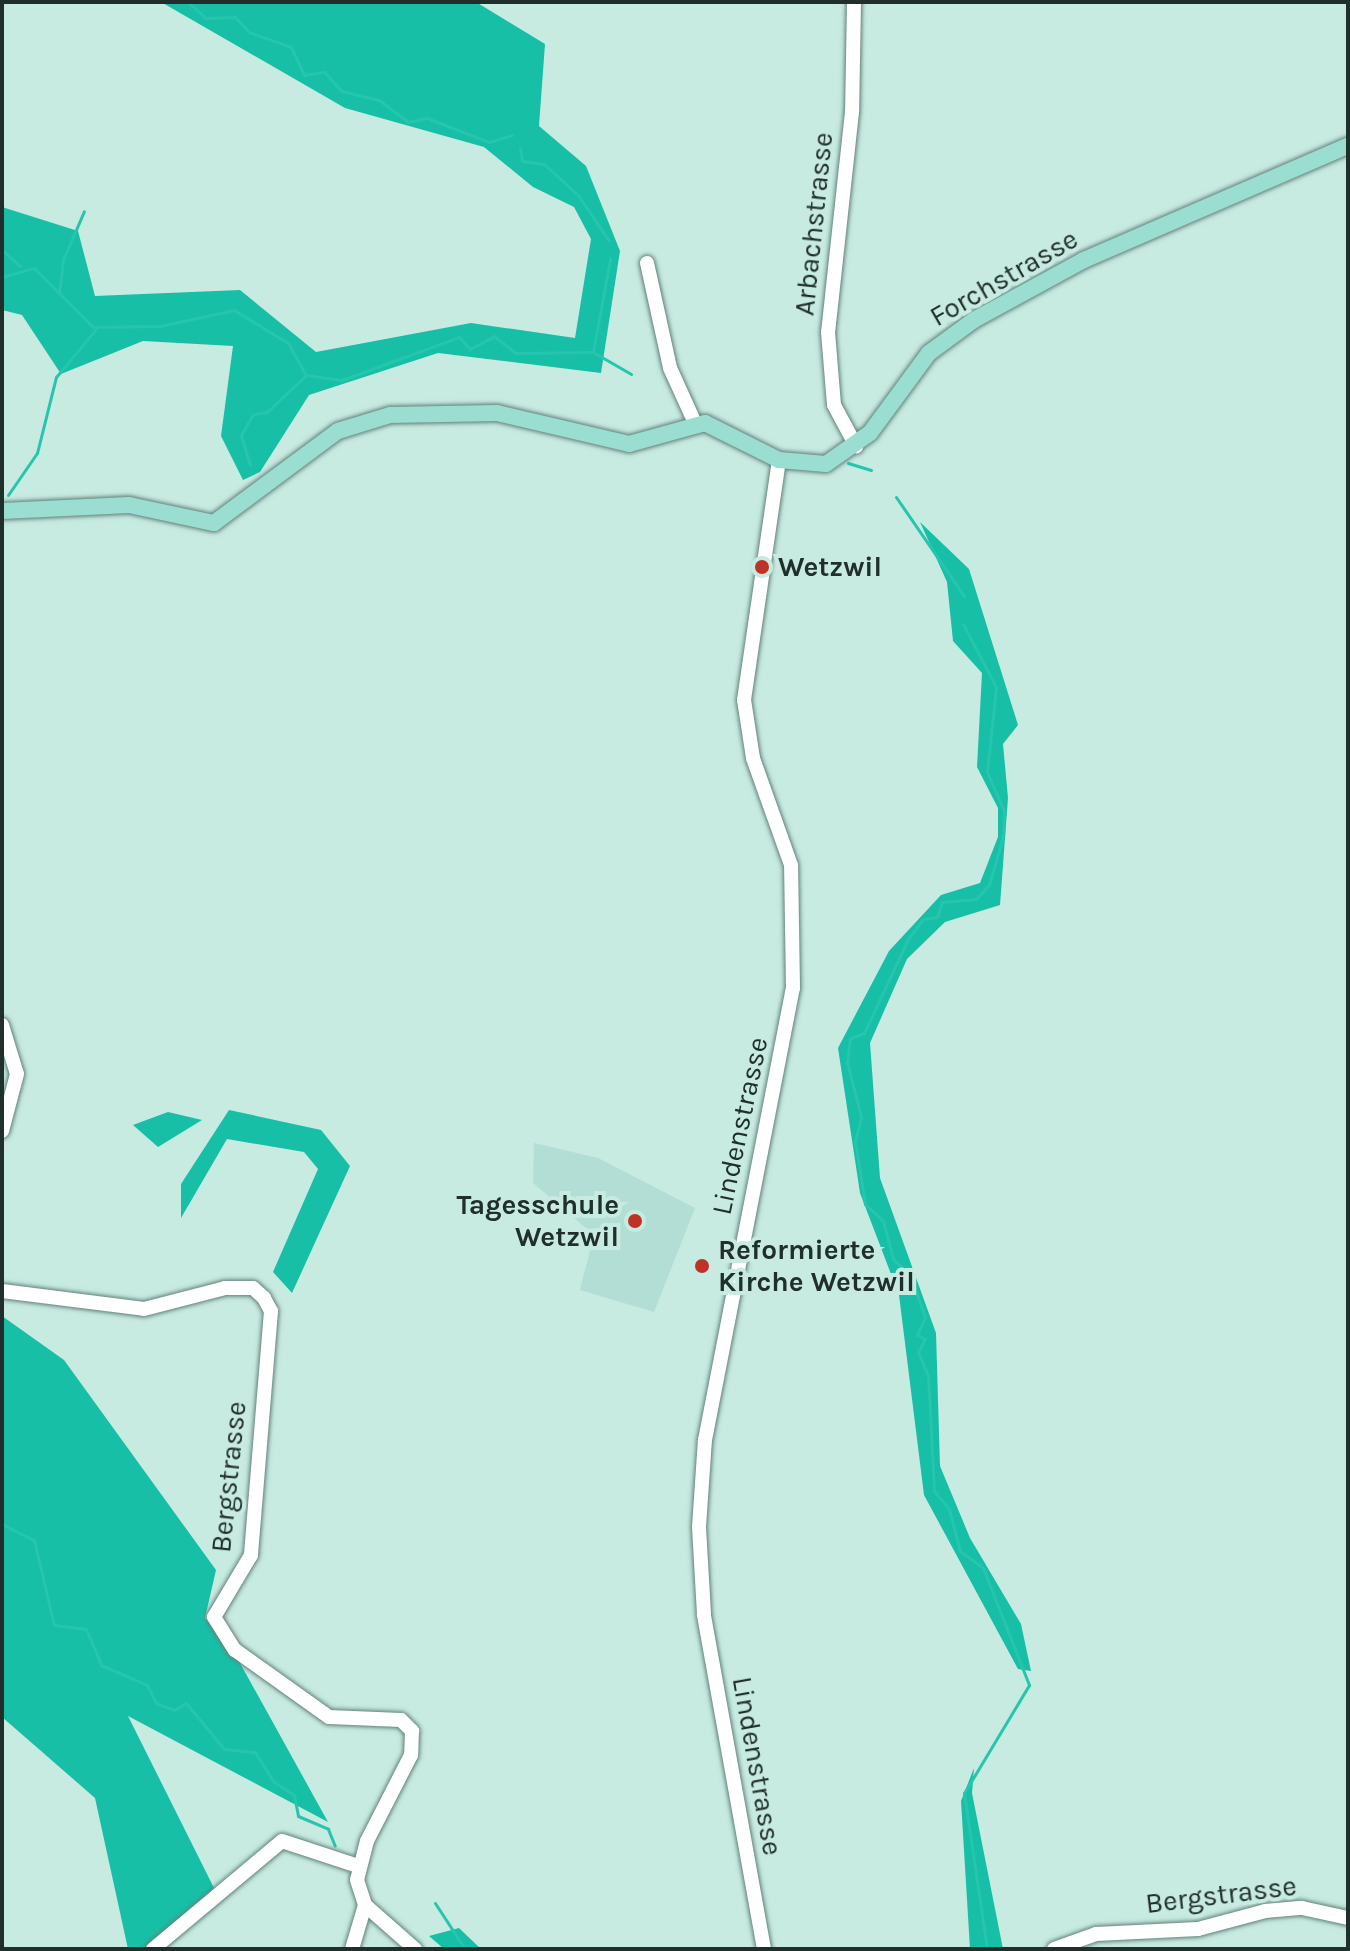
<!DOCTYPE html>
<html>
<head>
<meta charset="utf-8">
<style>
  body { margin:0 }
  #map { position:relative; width:1350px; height:1951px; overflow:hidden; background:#c7eae1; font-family:Karla,sans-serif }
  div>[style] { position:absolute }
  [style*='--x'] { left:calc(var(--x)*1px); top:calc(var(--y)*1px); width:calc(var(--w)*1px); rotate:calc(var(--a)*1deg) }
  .built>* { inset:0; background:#b3ded5 }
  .forest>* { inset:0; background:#17bfa7 }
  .stream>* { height:3px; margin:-1.5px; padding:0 1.5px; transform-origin:1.5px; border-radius:1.5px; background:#26c5ad }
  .roads { filter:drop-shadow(0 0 2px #62827b) drop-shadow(0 0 2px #62827b) }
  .minor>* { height:14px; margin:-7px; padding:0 7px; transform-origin:7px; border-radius:7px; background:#fff }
  .major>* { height:16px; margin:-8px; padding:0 8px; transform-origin:8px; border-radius:8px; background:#9addd1 }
  .dots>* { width:22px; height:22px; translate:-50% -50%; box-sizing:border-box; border:4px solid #c7eae1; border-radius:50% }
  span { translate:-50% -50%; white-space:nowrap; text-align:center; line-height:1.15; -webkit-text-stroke:8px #c7eae1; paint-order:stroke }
  .street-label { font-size:28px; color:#212f2c }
  .poi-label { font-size:28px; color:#212f2c; font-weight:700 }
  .left { translate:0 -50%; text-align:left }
  .right { translate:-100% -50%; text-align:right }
  .frame { position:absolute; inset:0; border:4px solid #212f2c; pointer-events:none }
</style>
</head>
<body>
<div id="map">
  <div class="built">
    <div style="clip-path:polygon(534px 1143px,598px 1158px,695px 1208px,654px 1312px,580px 1290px,594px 1235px,533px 1183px)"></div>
  </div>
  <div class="forest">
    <div style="clip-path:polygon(161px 2px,476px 2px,545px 44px,539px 126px,586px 166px,620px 251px,601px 373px,438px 353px,309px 395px,260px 472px,243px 480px,221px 436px,233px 346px,143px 341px,61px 374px,22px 315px,2px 310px,2px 207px,78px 231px,95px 296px,240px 290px,316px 352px,471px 323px,575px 338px,591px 239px,574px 207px,533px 187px,484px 147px,345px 108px)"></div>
    <div style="clip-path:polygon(920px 522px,969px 569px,1018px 725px,1003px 744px,1008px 798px,1000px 905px,945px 922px,907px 959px,870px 1043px,880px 1178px,936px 1333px,940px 1466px,970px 1538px,1021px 1624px,1031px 1671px,1018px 1669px,924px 1495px,899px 1295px,860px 1193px,838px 1048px,889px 951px,941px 895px,980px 883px,998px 837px,998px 808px,977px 767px,982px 673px,953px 641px,947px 582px)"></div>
    <div style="clip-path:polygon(229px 1110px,321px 1130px,350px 1166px,292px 1293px,273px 1272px,318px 1169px,304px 1152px,227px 1139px,181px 1218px,181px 1184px)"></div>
    <div style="clip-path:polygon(168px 1112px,202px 1120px,158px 1147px,133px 1125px)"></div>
    <div style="clip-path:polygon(2px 1316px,64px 1360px,216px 1570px,205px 1618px,235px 1654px,328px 1822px,128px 1716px,216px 1892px,153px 1949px,128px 1949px,95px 1798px,2px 1717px)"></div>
    <div style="clip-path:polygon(974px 1768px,972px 1793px,1003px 1949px,970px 1949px,961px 1801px)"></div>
    <div style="clip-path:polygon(459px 1928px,481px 1949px,444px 1949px,429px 1936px)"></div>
  </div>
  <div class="stream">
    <div style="--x:188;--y:2;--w:24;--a:42"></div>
    <div style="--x:206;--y:18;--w:29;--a:-2"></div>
    <div style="--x:235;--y:17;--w:21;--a:47"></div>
    <div style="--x:249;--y:32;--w:45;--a:19.7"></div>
    <div style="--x:291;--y:47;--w:31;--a:65"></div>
    <div style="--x:304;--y:75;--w:20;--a:-9"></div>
    <div style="--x:324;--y:72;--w:26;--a:47"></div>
    <div style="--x:342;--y:91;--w:38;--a:14"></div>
    <div style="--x:379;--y:100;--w:36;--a:37"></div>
    <div style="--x:408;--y:122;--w:19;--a:-12"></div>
    <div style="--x:427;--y:118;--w:66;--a:21.2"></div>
    <div style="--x:489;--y:142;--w:24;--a:-17"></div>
    <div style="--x:520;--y:148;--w:13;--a:81"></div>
    <div style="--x:522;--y:161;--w:22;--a:8"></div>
    <div style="--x:544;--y:164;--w:46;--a:42.4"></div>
    <div style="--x:578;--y:195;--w:55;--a:56"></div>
    <div style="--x:2;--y:250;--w:24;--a:42"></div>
    <div style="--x:2;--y:277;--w:33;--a:-16"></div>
    <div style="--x:34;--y:268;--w:83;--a:45"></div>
    <div style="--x:93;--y:327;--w:67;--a:-0.9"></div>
    <div style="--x:160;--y:326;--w:76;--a:-12.2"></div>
    <div style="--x:234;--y:310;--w:63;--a:31.4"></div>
    <div style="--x:288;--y:343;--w:37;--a:61"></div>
    <div style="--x:306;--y:375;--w:36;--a:8"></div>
    <div style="--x:342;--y:380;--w:125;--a:-20.2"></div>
    <div style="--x:459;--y:337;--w:16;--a:47"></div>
    <div style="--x:470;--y:349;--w:27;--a:-28"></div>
    <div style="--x:494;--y:336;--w:28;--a:38"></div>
    <div style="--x:516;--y:353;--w:77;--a:-0.7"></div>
    <div style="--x:593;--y:352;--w:44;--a:30.1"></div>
    <div style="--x:59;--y:293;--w:33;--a:-83"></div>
    <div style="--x:63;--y:260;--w:53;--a:-66.8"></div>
    <div style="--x:593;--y:352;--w:95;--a:-79.6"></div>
    <div style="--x:848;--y:463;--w:24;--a:17"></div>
    <div style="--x:250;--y:465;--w:31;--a:-107"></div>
    <div style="--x:241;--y:435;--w:24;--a:-60"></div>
    <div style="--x:253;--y:414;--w:14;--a:-8"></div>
    <div style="--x:267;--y:412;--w:54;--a:-43.5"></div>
    <div style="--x:8;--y:495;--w:51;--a:-55.4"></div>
    <div style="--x:37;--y:453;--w:78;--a:-76"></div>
    <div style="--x:56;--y:377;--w:62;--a:-50.2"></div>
    <div style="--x:896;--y:497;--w:120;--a:55.5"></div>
    <div style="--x:963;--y:624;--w:71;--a:62.4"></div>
    <div style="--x:996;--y:687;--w:85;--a:96"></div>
    <div style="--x:987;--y:772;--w:43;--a:66.4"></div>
    <div style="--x:1004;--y:811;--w:25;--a:92"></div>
    <div style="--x:1003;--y:836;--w:51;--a:105.9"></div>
    <div style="--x:989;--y:885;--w:19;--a:133"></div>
    <div style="--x:976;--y:899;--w:34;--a:175"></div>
    <div style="--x:942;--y:902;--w:16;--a:108"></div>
    <div style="--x:937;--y:917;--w:14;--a:172"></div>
    <div style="--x:923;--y:919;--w:25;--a:127"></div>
    <div style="--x:908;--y:939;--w:104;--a:115.1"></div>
    <div style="--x:864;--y:1033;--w:15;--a:160"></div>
    <div style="--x:850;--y:1038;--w:24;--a:97"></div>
    <div style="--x:847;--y:1062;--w:57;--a:75.7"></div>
    <div style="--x:861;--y:1117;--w:25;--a:104"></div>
    <div style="--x:855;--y:1141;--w:64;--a:81"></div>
    <div style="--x:865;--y:1204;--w:25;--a:43"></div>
    <div style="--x:883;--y:1221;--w:39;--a:75"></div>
    <div style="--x:893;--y:1259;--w:23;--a:43"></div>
    <div style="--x:910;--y:1275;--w:45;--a:70.3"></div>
    <div style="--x:925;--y:1317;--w:20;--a:114"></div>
    <div style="--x:917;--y:1335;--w:9;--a:27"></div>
    <div style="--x:925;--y:1339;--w:15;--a:118"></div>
    <div style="--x:918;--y:1352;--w:25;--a:67"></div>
    <div style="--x:928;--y:1375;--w:116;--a:87"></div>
    <div style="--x:934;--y:1491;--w:23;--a:50"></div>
    <div style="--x:949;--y:1509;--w:43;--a:75.3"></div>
    <div style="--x:960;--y:1551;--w:29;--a:36"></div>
    <div style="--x:983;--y:1568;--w:126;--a:68.5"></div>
    <div style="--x:1029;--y:1685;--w:126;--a:121"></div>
    <div style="--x:964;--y:1793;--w:158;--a:81.6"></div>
    <div style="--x:2;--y:1524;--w:36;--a:27"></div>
    <div style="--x:34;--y:1540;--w:87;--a:76.8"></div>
    <div style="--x:54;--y:1625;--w:32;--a:7"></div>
    <div style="--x:86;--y:1629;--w:39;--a:67"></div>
    <div style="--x:101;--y:1665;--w:50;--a:23.5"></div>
    <div style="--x:147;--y:1685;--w:20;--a:63"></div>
    <div style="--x:156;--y:1703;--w:19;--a:21"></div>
    <div style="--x:174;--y:1710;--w:14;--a:-30"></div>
    <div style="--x:186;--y:1703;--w:60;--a:50.4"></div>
    <div style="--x:224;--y:1749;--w:31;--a:6"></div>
    <div style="--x:255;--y:1752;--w:36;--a:58"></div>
    <div style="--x:274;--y:1782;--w:24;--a:33"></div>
    <div style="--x:294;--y:1795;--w:21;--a:79"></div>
    <div style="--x:298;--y:1816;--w:33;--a:23"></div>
    <div style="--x:328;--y:1829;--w:18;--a:68"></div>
    <div style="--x:435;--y:1903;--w:55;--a:56.9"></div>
  </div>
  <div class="roads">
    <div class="minor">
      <div style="--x:854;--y:2;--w:110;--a:91"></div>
      <div style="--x:852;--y:112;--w:221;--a:96.2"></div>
      <div style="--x:828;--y:332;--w:73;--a:85.3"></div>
      <div style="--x:834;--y:405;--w:47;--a:61.8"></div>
      <div style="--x:647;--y:263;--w:107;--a:77.6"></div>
      <div style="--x:670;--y:368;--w:60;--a:65.6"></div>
      <div style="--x:2;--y:1025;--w:51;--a:73"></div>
      <div style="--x:17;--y:1074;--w:59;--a:104.7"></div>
      <div style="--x:2;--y:1291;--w:143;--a:7.2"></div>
      <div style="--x:144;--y:1309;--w:84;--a:-14.5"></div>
      <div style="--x:225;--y:1288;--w:28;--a:0"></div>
      <div style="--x:253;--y:1288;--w:15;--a:42"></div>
      <div style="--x:264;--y:1298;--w:15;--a:62"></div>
      <div style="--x:271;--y:1311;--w:245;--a:94.7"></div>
      <div style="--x:251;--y:1555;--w:72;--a:120.8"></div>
      <div style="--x:214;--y:1617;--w:39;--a:58"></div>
      <div style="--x:235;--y:1650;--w:115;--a:35.5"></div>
      <div style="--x:329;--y:1717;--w:72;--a:2.4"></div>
      <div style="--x:401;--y:1720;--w:16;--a:45"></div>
      <div style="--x:412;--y:1731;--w:24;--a:92"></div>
      <div style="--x:411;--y:1755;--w:97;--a:117.1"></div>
      <div style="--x:367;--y:1841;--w:40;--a:104.4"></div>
      <div style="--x:357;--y:1880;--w:26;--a:72"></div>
      <div style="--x:365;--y:1905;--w:67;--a:41.3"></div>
      <div style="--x:153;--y:1949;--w:168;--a:-39.9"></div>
      <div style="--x:282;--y:1841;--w:80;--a:18.2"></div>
      <div style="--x:352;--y:1949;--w:46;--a:-73.5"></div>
      <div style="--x:764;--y:1949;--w:340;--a:-100.2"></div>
      <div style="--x:704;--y:1614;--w:87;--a:-93.3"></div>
      <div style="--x:699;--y:1527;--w:87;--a:-86.1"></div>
      <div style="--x:705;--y:1440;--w:460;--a:-79"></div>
      <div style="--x:793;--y:988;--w:123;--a:-90.9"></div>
      <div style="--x:791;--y:865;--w:114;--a:-109.6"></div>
      <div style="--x:753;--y:758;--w:59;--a:-98.8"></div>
      <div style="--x:744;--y:700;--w:243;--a:-81.7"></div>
      <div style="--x:1054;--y:1949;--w:45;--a:-19.7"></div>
      <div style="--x:1096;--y:1934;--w:102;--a:-2.8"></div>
      <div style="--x:1198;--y:1929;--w:69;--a:-15"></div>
      <div style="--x:1265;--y:1911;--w:37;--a:-5"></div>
      <div style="--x:1302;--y:1908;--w:47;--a:12.3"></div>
    </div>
    <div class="major">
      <div style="--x:2;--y:511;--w:127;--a:-2.7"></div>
      <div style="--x:129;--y:505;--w:87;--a:12"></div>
      <div style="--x:214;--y:523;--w:154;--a:-36.6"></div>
      <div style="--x:338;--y:431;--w:54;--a:-17.1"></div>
      <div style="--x:390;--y:415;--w:107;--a:-1.1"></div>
      <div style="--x:497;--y:413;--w:136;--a:13.2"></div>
      <div style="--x:629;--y:444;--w:79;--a:-15.4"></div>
      <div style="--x:705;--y:423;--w:83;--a:26.6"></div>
      <div style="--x:779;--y:460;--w:47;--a:4.9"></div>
      <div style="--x:826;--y:464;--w:54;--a:-35.2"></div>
      <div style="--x:870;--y:433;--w:99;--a:-53.6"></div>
      <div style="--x:929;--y:353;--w:56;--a:-36.3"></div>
      <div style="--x:974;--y:320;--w:125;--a:-28.6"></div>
      <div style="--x:1084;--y:260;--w:288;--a:-23.4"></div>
    </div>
  </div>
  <div class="dots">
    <div style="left:762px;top:567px;background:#bf3226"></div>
    <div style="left:635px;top:1221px;background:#bf3226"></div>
    <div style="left:702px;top:1266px;background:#bf3226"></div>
  </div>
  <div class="street-label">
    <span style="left:814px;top:224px;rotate:-84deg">Arbachstrasse</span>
    <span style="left:1004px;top:278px;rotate:-30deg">Forchstrasse</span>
    <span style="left:740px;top:1126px;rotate:-78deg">Lindenstrasse</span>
    <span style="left:229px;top:1477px;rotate:-84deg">Bergstrasse</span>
    <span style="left:757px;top:1766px;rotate:80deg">Lindenstrasse</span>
    <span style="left:1221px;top:1895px;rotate:-7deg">Bergstrasse</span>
  </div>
  <div class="poi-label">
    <span class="left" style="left:778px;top:567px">Wetzwil</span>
    <span class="right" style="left:619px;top:1221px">Tagesschule<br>Wetzwil</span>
    <span class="left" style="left:718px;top:1266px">Reformierte<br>Kirche Wetzwil</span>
  </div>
  <div class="frame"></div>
</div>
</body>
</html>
